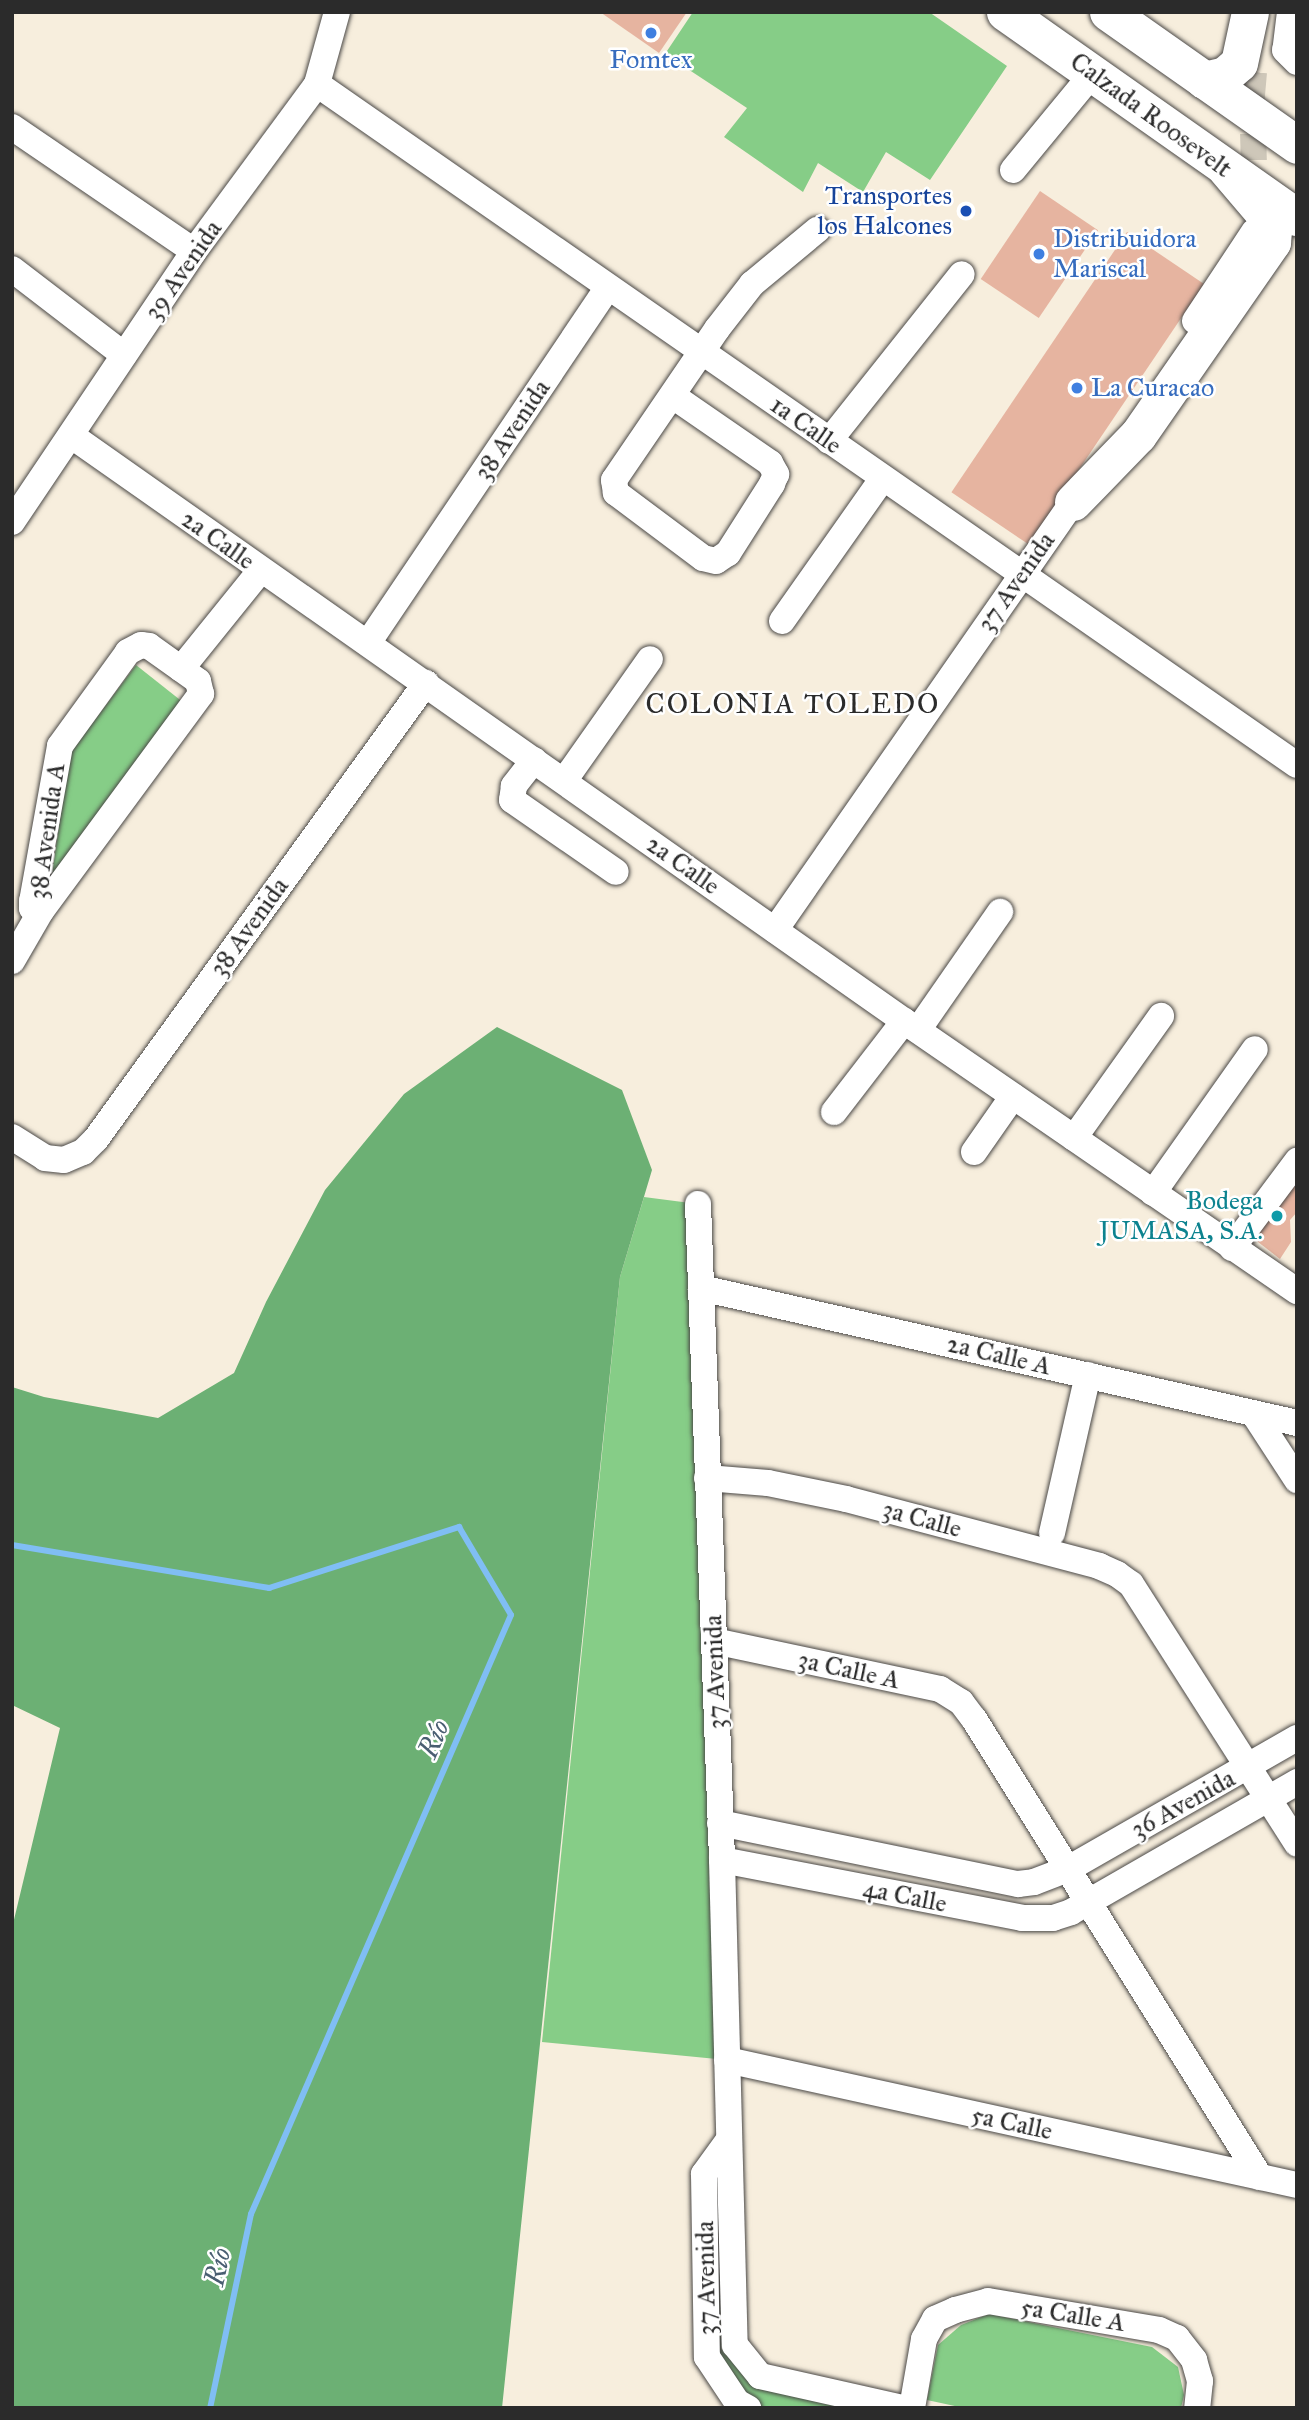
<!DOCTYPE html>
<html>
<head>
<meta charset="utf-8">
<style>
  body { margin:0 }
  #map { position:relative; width:1309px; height:2420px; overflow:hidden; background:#f7eedd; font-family:"IM FELL Great Primer",serif }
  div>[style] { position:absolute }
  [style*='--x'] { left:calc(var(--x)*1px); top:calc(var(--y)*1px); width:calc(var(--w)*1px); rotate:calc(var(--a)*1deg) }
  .green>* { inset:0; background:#86cd87 }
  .forest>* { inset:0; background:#6cb074 }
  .stream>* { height:6px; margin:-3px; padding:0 3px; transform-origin:3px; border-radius:3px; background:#80bef4 }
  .building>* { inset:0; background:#e6b4a0; transform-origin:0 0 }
  .minor-tunnel>* { height:26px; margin-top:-13px; transform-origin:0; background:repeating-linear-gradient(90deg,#cec7b9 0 26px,transparent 0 39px) }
  .roads { filter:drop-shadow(0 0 2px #4a4846) drop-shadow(0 0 2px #4a4846) }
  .minor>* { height:26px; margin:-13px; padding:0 13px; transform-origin:13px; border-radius:13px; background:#fff }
  .highway>* { height:37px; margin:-18.5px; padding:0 18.5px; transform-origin:18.5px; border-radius:18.5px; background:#fff }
  .dots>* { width:19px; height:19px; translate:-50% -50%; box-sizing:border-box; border:4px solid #fff; border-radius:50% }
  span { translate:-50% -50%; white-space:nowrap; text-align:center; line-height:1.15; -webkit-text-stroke:5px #fff; paint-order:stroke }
  .shop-label { font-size:26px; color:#366cbe }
  .left { translate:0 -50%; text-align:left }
  .street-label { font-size:26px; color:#2b2b2b }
  .transit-label { font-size:26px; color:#164399 }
  .right { translate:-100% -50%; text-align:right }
  .culture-label { font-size:26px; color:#0d838f }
  .neighbourhood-label { font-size:28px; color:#2b2b2b; letter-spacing:2px }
  .water-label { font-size:28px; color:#495e71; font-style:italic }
  .frame { position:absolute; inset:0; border:14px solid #2b2b2b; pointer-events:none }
</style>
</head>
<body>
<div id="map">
  <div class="green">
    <div style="clip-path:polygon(693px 12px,929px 12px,1007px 66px,930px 180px,886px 152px,863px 192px,818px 163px,803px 192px,724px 137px,747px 108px,665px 54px)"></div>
    <div style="clip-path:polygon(136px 665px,184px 703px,50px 886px,70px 753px)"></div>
    <div style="clip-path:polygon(644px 1197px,698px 1204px,727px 2060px,542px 2042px,620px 1277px)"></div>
    <div style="clip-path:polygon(714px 2178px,720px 2178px,724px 2352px,756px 2386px,861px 2408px,765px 2408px,741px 2394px,715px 2353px)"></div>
    <div style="clip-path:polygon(989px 2314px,1152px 2347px,1178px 2367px,1184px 2395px,1181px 2408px,964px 2408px,927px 2400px,938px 2345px,961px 2325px)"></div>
  </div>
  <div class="forest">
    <div style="clip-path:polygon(497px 1027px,622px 1090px,652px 1170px,620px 1277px,502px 2408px,12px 2408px,12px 1928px,60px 1728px,12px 1705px,12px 1387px,44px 1397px,158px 1418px,234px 1373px,266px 1302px,325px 1190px,404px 1094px)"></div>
  </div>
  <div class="stream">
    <div style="--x:12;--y:1545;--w:261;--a:9.5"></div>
    <div style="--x:269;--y:1588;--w:200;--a:-17.8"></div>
    <div style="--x:459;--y:1527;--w:102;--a:59.4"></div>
    <div style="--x:511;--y:1615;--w:653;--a:113.46"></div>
    <div style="--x:251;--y:2214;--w:198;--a:101.9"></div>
  </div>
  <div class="building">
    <div style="clip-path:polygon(600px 12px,687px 12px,659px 53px)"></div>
    <div style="left:1040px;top:191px;width:70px;height:106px;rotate:34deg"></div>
    <div style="left:1127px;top:232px;width:93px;height:314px;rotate:34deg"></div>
    <div style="clip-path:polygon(1297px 1168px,1297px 1212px,1290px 1220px,1291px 1242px,1280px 1259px,1249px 1235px)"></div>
  </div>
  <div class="minor-tunnel">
    <div style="--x:1254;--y:72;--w:23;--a:95"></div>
    <div style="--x:1252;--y:95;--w:105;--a:88.4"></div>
  </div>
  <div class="roads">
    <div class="minor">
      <div style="--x:1290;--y:12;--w:38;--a:97"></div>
      <div style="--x:1285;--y:50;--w:17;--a:45"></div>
      <div style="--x:317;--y:84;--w:1193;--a:34.8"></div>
      <div style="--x:12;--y:127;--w:220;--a:34.3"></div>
      <div style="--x:1013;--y:170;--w:126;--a:-50.5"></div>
      <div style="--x:12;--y:269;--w:141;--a:37.5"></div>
      <div style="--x:1195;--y:321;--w:107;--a:-56.5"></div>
      <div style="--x:673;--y:396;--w:118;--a:34.6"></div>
      <div style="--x:770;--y:463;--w:13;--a:61"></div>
      <div style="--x:776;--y:474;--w:11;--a:112"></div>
      <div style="--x:772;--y:484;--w:82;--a:122.5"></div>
      <div style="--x:728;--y:553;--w:14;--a:146"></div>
      <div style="--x:716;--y:561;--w:13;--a:-167"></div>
      <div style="--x:703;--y:558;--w:109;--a:-143.2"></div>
      <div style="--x:616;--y:493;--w:13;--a:-99"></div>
      <div style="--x:614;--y:480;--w:183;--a:-55.7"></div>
      <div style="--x:717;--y:329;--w:57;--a:-52.1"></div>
      <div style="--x:752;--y:284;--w:85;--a:-39.7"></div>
      <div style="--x:72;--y:436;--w:1017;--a:35.11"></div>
      <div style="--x:904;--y:1021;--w:477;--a:34.5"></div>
      <div style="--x:829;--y:441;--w:213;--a:-51.5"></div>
      <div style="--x:12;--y:522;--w:326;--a:-56.1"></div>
      <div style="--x:194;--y:251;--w:207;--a:-53.6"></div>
      <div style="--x:317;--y:84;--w:75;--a:-74.5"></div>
      <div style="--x:782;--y:621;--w:175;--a:-54.8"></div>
      <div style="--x:368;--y:643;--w:429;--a:-56"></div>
      <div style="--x:181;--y:669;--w:127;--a:-51.1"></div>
      <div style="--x:534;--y:760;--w:33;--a:128"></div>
      <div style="--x:514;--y:786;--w:14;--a:98"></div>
      <div style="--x:512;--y:800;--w:126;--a:34.7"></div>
      <div style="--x:564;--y:781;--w:149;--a:-54.8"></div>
      <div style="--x:775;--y:930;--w:537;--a:-55.16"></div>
      <div style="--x:12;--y:961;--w:58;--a:-59.9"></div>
      <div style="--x:41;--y:911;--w:270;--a:-53.6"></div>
      <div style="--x:201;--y:694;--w:13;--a:-103"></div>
      <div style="--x:198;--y:681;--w:60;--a:-144.5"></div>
      <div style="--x:149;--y:646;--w:8;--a:-173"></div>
      <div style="--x:141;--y:645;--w:15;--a:152"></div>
      <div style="--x:128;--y:652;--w:116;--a:125.9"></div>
      <div style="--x:60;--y:746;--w:158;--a:100.2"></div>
      <div style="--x:32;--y:901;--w:7;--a:90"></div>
      <div style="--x:32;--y:908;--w:9;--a:18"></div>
      <div style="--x:918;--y:1030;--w:144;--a:-55.2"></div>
      <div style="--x:834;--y:1112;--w:115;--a:-52.4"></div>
      <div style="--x:12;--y:1137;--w:39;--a:32"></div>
      <div style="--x:45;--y:1158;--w:19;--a:6"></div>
      <div style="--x:64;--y:1160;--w:21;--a:-23"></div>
      <div style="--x:83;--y:1152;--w:18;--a:-45"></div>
      <div style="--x:96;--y:1139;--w:563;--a:-54.11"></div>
      <div style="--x:1074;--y:1138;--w:150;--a:-54.5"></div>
      <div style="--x:974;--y:1152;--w:68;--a:-55.1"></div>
      <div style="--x:1153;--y:1193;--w:176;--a:-54.7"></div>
      <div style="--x:698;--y:1204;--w:656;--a:87.9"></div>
      <div style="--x:722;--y:1860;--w:485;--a:88.5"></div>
      <div style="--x:735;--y:2345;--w:40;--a:51"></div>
      <div style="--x:760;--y:2376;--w:147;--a:12.6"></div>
      <div style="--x:1232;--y:1248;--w:109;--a:-53.2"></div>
      <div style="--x:701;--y:1288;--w:611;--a:12.76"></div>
      <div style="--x:1254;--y:1414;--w:79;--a:56.9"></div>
      <div style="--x:707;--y:1478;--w:61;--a:4.7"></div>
      <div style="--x:768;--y:1483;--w:80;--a:11.6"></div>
      <div style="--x:846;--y:1499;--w:262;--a:14.8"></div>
      <div style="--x:1099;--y:1566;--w:20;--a:24"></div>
      <div style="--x:1117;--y:1574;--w:17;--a:36"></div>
      <div style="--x:1131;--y:1584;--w:308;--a:57.4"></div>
      <div style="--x:1052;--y:1533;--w:162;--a:-77.2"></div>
      <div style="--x:714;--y:1641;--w:231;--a:12"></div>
      <div style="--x:940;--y:1689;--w:25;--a:32"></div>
      <div style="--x:961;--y:1702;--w:21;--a:53"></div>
      <div style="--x:974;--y:1719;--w:540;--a:58.02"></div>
      <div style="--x:720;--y:1823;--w:304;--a:11.6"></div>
      <div style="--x:1018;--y:1884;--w:16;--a:-7"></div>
      <div style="--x:1034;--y:1882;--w:36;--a:-21"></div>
      <div style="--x:1068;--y:1869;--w:264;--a:-29.8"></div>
      <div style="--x:722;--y:1860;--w:306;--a:10.9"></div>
      <div style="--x:1022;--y:1918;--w:31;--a:0"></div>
      <div style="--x:1053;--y:1918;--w:19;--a:-18"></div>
      <div style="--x:1071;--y:1912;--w:261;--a:-29.9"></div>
      <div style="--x:727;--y:2060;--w:584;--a:12.37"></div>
      <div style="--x:728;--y:2141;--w:41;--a:126"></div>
      <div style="--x:704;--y:2174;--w:183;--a:89.1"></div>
      <div style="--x:707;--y:2357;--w:54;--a:56.3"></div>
      <div style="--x:737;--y:2402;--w:13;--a:29"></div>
      <div style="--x:912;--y:2408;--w:70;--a:-80.1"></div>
      <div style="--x:924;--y:2339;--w:23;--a:-61"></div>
      <div style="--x:935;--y:2319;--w:22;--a:-24"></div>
      <div style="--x:955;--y:2310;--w:34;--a:-15"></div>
      <div style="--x:988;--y:2301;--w:173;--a:9.6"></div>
      <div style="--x:1159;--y:2330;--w:20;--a:24"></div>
      <div style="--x:1177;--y:2338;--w:28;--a:52"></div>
      <div style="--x:1194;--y:2360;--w:22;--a:74"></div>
      <div style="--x:1200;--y:2381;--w:27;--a:96"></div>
    </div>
    <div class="highway">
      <div style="--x:1005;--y:12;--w:357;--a:35.1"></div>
      <div style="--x:1108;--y:12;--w:231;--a:35.1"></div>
      <div style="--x:1204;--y:80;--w:22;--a:-13"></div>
      <div style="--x:1225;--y:75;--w:18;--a:-41"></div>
      <div style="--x:1239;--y:63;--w:52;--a:-77.8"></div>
      <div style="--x:1073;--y:502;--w:93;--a:-45.9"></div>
      <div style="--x:1138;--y:435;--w:235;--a:-55.2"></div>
      <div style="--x:1272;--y:242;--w:12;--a:-85"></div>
      <div style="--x:1273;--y:230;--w:14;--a:-115"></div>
      <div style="--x:1267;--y:217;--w:63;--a:-130.5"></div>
    </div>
  </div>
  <div class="dots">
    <div style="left:651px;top:33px;background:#3f7fe0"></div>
    <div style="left:966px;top:211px;background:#1a4fb4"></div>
    <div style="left:1039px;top:254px;background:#3f7fe0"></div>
    <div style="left:1077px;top:388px;background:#3f7fe0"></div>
    <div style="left:1277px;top:1216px;background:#0f9aa8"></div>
  </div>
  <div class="shop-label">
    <span style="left:651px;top:60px">Fomtex</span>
    <span class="left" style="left:1053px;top:254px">Distribuidora<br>Mariscal</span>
    <span class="left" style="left:1091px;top:388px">La Curacao</span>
  </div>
  <div class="street-label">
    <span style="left:1151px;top:115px;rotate:36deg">Calzada Roosevelt</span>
    <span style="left:183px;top:270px;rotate:-55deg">39 Avenida</span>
    <span style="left:806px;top:425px;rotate:35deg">1a Calle</span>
    <span style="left:512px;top:430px;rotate:-56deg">38 Avenida</span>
    <span style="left:218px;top:540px;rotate:35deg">2a Calle</span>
    <span style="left:1016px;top:582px;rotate:-55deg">37 Avenida</span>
    <span style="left:47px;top:831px;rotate:-82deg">38 Avenida A</span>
    <span style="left:683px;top:865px;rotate:35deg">2a Calle</span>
    <span style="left:249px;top:927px;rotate:-54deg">38 Avenida</span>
    <span style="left:999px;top:1355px;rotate:13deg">2a Calle A</span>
    <span style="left:922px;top:1519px;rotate:15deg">3a Calle</span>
    <span style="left:849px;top:1670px;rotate:12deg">3a Calle A</span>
    <span style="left:715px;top:1672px;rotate:-92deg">37 Avenida</span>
    <span style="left:1183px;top:1804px;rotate:-29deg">36 Avenida</span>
    <span style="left:905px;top:1896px;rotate:11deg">4a Calle</span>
    <span style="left:1012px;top:2123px;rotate:12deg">5a Calle</span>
    <span style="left:706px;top:2278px;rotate:-91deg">37 Avenida</span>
    <span style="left:1073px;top:2315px;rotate:9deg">5a Calle A</span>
  </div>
  <div class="transit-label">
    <span class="right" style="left:952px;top:211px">Transportes<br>los Halcones</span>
  </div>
  <div class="culture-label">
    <span class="right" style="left:1263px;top:1216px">Bodega<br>JUMASA, S.A.</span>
  </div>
  <div class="neighbourhood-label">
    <span style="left:793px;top:704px">COLONIA TOLEDO</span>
  </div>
  <div class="water-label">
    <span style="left:434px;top:1739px;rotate:-67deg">Río</span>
    <span style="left:218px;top:2267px;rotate:-78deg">Río</span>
  </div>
  <div class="frame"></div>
</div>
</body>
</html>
